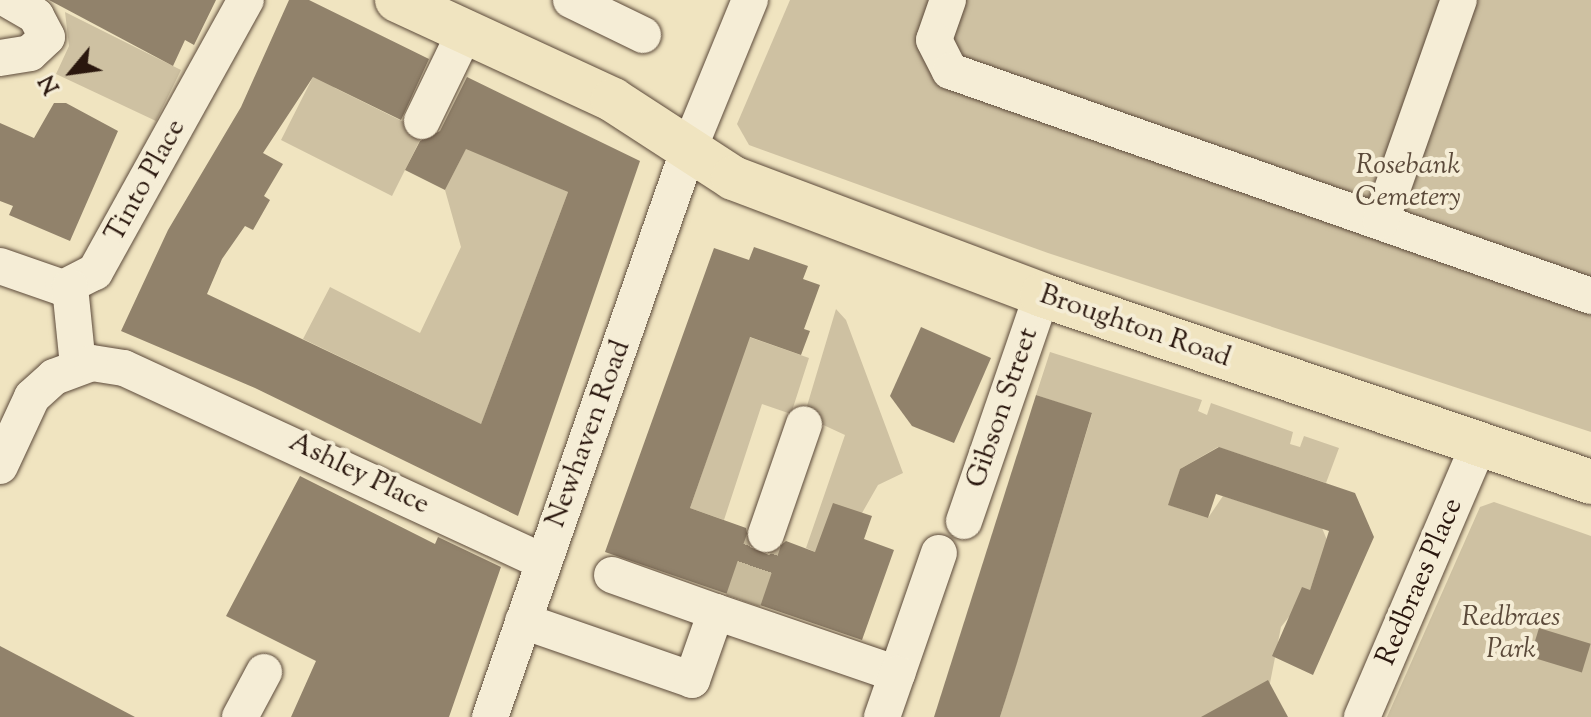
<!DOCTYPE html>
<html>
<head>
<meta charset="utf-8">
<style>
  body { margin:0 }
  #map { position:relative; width:1591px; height:717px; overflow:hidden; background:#f0e4c0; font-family:"Sorts Mill Goudy",serif }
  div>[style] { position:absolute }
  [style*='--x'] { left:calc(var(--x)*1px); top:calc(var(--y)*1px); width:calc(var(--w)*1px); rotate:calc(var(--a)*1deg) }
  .green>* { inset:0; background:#cec1a2 }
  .building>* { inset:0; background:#91826b; transform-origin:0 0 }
  .minor-tunnel>* { height:36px; margin-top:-18px; transform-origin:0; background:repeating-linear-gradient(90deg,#c8bb9c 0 36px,transparent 0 54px) }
  .roads { filter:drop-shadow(0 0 2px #5c4a3a) drop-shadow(0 0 2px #5c4a3a) }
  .minor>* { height:36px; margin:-18px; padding:0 18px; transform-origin:18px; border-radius:18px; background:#f5edd6 }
  .major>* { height:44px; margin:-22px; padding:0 22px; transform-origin:22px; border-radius:22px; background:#f0e4c0 }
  span { translate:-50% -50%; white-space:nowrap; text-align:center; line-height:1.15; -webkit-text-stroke:8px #f5edd6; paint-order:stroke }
  .park-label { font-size:28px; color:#5b4a3a; font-style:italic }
  .street-label { font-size:28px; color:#2a170e }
  .north { position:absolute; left:32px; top:32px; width:80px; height:80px; -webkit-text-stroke:6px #f5edd6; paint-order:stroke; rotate:241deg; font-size:22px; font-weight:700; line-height:32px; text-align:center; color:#2a170e }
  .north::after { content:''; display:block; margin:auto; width:28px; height:36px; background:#2a170e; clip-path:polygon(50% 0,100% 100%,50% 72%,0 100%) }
</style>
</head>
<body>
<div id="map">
  <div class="green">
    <div style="clip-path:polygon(790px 0,1591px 0,1591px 432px,1048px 253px,749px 145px,737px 124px)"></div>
    <div style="clip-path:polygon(65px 12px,181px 70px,156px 121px,56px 74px,69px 46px)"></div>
    <div style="clip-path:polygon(319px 65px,335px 88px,424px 132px,392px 196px,281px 140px)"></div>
    <div style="clip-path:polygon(467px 146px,568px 192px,477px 435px,458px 413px,303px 339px,330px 287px,420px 333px,461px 247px,445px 190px)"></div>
    <div style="clip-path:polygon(836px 309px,846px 320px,903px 473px,878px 485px,862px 513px,815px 552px,806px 548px,845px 435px,804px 416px)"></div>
    <div style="clip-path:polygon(749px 337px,809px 358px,791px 414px,762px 404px,724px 520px,690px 508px)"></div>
    <div style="clip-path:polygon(1050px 352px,1202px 400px,1198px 411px,1207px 415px,1211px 403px,1293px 432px,1290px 444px,1300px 447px,1304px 436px,1339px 448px,1326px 483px,1218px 447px,1180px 469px,1169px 505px,1208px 518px,1223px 496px,1322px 528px,1327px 540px,1310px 590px,1281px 627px,1270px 683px,1209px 717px,1000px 717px,1092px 414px,1036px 395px)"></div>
    <div style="clip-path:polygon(1494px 502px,1591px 536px,1591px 717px,1387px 717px,1480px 507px)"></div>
  </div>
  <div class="building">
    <div style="clip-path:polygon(49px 0,216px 0,194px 45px,185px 40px,173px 66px)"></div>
    <div style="clip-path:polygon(289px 0,309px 0,429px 59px,401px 120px,313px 77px,263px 153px,283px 164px,264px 196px,270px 200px,253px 230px,245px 226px,222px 259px,207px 294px,481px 424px,568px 192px,466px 149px,445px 190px,405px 170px,420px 141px,440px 131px,467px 77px,640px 161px,518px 516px,255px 388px,121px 331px,168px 230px,241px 107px)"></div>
    <div style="clip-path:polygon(54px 103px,66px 103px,118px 131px,70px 241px,9px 215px,13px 206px,0 201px,0 123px,34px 138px)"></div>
    <div style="clip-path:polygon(754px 247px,808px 266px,803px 279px,820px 285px,804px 329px,810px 331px,801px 355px,750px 337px,690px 508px,746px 528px,750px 547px,769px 555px,786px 541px,815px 552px,833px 503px,872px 516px,864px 539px,894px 550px,862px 640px,605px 552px,714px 248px,749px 260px)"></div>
    <div style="clip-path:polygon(921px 327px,991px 358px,954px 443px,912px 426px,890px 396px)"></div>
    <div style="clip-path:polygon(1036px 395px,1092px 413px,1017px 663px,1000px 717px,934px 717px)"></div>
    <div style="clip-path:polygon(1219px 447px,1355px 493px,1374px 537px,1313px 675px,1272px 656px,1302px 587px,1310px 590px,1329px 531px,1216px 494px,1208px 518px,1168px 505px,1180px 469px)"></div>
    <div style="clip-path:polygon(300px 476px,435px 544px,438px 537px,501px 567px,449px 717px,291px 717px,316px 661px,226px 616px)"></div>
    <div style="left:1539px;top:628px;width:54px;height:30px;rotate:17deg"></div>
    <div style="clip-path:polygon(0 646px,135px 717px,0 717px)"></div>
    <div style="clip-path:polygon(1268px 680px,1288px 717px,1201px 717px)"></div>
  </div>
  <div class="minor-tunnel">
    <div style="--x:743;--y:601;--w:71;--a:-71.1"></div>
  </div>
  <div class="roads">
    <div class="minor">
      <div style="--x:571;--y:0;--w:80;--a:25.9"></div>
      <div style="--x:948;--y:0;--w:42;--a:109.3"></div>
      <div style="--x:934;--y:40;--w:35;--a:63"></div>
      <div style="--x:950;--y:71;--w:679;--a:19.34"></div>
      <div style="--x:0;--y:58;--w:30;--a:-9"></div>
      <div style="--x:30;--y:53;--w:23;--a:-43"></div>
      <div style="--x:47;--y:37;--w:24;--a:-118"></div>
      <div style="--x:36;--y:16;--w:32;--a:-150"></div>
      <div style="--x:422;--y:121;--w:99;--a:-64.2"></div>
      <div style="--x:1381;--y:221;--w:234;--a:-70.6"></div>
      <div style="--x:0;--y:266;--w:67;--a:19.2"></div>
      <div style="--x:63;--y:288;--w:36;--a:-27"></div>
      <div style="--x:95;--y:272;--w:311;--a:-61"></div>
      <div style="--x:70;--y:287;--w:79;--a:84.2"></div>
      <div style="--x:0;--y:466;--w:76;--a:-65.1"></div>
      <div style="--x:32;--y:397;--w:30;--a:-42"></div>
      <div style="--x:54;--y:377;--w:40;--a:-20.2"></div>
      <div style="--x:92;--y:363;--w:32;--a:9"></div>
      <div style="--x:124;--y:368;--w:462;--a:24.8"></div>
      <div style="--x:964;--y:521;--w:239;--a:-71"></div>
      <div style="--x:766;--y:534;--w:116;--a:-70.9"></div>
      <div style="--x:612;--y:575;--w:110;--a:19.6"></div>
      <div style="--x:523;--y:621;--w:179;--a:19.2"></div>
      <div style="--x:692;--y:680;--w:72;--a:-70.6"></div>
      <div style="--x:716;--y:612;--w:191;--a:18.9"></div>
      <div style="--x:897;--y:674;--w:128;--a:-70.9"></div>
      <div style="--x:240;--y:717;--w:51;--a:-61.9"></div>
      <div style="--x:490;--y:717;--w:600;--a:-70.72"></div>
      <div style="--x:688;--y:151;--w:163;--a:-67.7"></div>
      <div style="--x:882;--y:717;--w:46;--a:-70.8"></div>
      <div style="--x:1362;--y:717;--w:295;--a:-66.8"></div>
    </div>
    <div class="major">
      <div style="--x:397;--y:0;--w:238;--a:24.8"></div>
      <div style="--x:613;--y:100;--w:143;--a:33"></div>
      <div style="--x:733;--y:178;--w:330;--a:20.7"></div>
      <div style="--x:1042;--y:295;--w:580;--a:18.81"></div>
    </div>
  </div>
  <div class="park-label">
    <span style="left:1408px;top:182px">Rosebank<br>Cemetery</span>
    <span style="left:1511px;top:634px">Redbraes<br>Park</span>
  </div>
  <div class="street-label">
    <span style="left:146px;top:181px;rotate:-61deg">Tinto Place</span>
    <span style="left:1135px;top:327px;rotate:19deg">Broughton Road</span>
    <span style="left:1003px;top:408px;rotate:-71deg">Gibson Street</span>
    <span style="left:589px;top:434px;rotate:-70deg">Newhaven Road</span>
    <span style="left:359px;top:474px;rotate:26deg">Ashley Place</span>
    <span style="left:1420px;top:582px;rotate:-67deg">Redbraes Place</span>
  </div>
  <div class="north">N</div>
</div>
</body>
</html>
